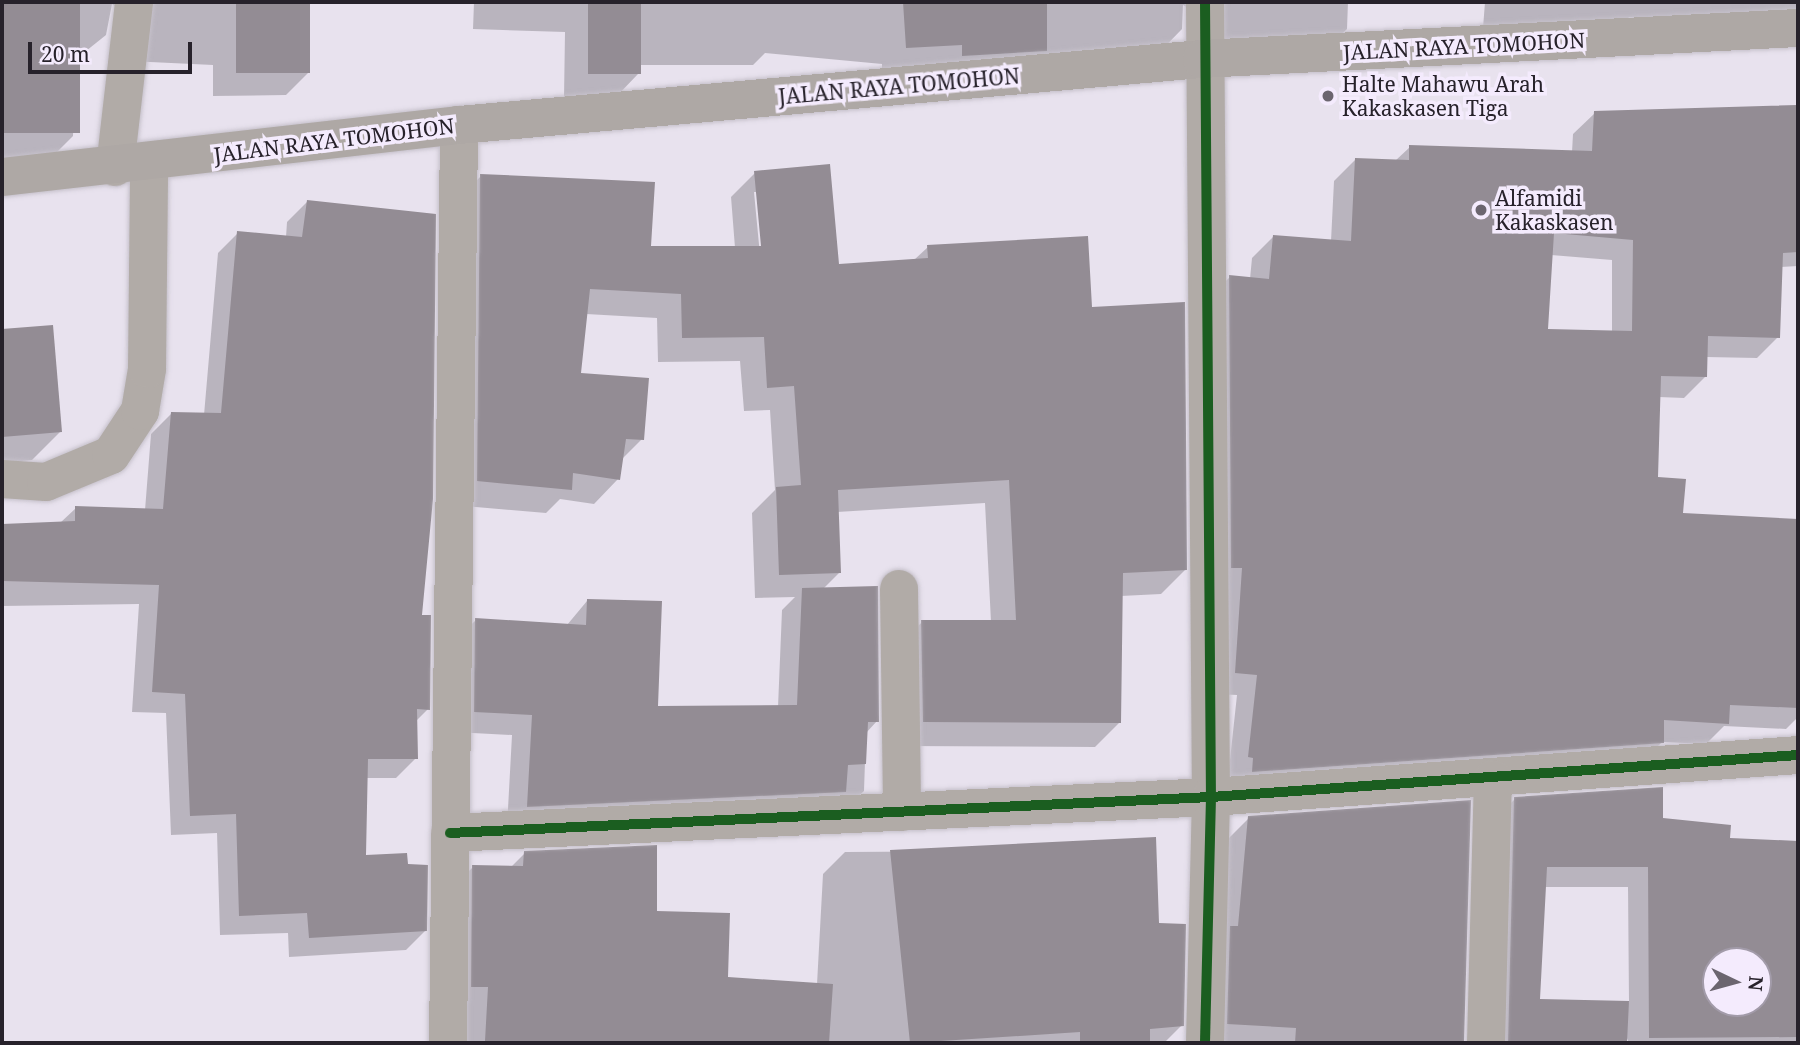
<!DOCTYPE html>
<html>
<head>
<meta charset="utf-8">
<style>
  body { margin:0 }
  #map { position:relative; width:1800px; height:1045px; overflow:hidden; background:#e8e2ee; font-family:"Noto Serif",serif }
  div>[style] { position:absolute }
  [style*='--x'] { left:calc(var(--x)*1px); top:calc(var(--y)*1px); width:calc(var(--w)*1px); rotate:calc(var(--a)*1deg) }
  .shadow>* { inset:0; background:#0003 }
  .building>* { inset:0; background:#938c94; transform-origin:0 0 }
  .roads { filter:drop-shadow(0 0 2px #c5c0ca) drop-shadow(0 0 2px #c5c0ca) }
  .minor>* { height:38px; margin:-19px; padding:0 19px; transform-origin:19px; border-radius:19px; background:#b1aba7 }
  .highway>* { height:38px; margin:-19px; padding:0 19px; transform-origin:19px; border-radius:19px; background:#aea8a5 }
  .cycleway>* { height:10px; margin:-5px; padding:0 5px; transform-origin:5px; border-radius:5px; background:#1b5e20 }
  .dots>* { width:19px; height:19px; translate:-50% -50%; box-sizing:border-box; border:4px solid #f4ebfd; border-radius:50% }
  span { translate:-50% -50%; white-space:nowrap; text-align:center; line-height:1.15; -webkit-text-stroke:7px #f4ebfd; paint-order:stroke }
  .street-label { font-size:21px; color:#27222b }
  .poi-label { font-size:21px; color:#27222b }
  .left { translate:0 -50%; text-align:left }
  .frame { position:absolute; inset:0; border:4px solid #27222b; pointer-events:none }
  .north { position:absolute; left:1702px; top:947px; width:70px; height:70px; box-sizing:border-box; background:#f4ebfd; border:2px solid #a29ba9; border-radius:50%; rotate:95deg; font-size:19px; font-weight:700; line-height:28px; text-align:center; color:#27222b }
  .north::after { content:''; display:block; margin:auto; width:24px; height:32px; background:#6b656f; clip-path:polygon(50% 0,100% 100%,50% 72%,0 100%) }
  .scale { position:absolute; left:28px; top:42px; width:164px; height:32px; box-sizing:border-box; border:4px solid #27222b; border-top:0; padding-left:9px; font-size:21px; line-height:24px; white-space:nowrap; color:#27222b; -webkit-text-stroke:5px #f4ebfd; paint-order:stroke }
</style>
</head>
<body>
<div id="map">
  <div class="shadow">
    <div style="clip-path:polygon(2px 2px,308px 2px,310px 71px,286px 95px,213px 96px,213px 65px,129px 61px,131px 18px,112px 4px,106px 35px,76px 59px,73px 136px,49px 160px,2px 158px)"></div>
    <div style="clip-path:polygon(474px 2px,1348px 2px,1347px 29px,1323px 52px,1204px 55px,1201px 15px,1183px 5px,1182px 29px,1150px 62px,882px 71px,882px 64px,765px 53px,753px 65px,638px 65px,638px 74px,615px 98px,564px 97px,565px 32px,473px 29px)"></div>
    <div style="clip-path:polygon(1485px 2px,1798px 2px,1798px 15px,1784px 29px,1629px 17px,1621px 26px,1483px 28px)"></div>
    <div style="clip-path:polygon(evenodd,1795px 106px,1798px 266px,1781px 267px,1778px 337px,1757px 358px,1706px 357px,1705px 377px,1684px 398px,1659px 397px,1656px 478px,1681px 515px,1798px 520px,1798px 717px,1786px 729px,1724px 726px,1706px 744px,1662px 742px,1641px 763px,1228px 778px,1237px 695px,1215px 694px,1208px 298px,1230px 277px,1250px 279px,1252px 258px,1273px 237px,1331px 241px,1334px 181px,1356px 159px,1395px 161px,1410px 147px,1572px 152px,1573px 134px,1595px 113px,1795px 106px,1551px 255px,1612px 260px,1612px 332px,1546px 331px,1551px 255px)"></div>
    <div style="clip-path:polygon(evenodd,755px 173px,838px 265px,914px 260px,928px 247px,1091px 309px,1186px 569px,1161px 594px,1121px 596px,1120px 722px,1095px 747px,899px 746px,898px 647px,922px 622px,991px 622px,985px 503px,837px 512px,840px 572px,823px 589px,877px 721px,866px 733px,864px 791px,843px 811px,507px 827px,512px 735px,454px 732px,455px 640px,476px 620px,567px 625px,587px 601px,656px 708px,778px 707px,782px 610px,795px 597px,755px 598px,752px 513px,775px 490px,770px 410px,744px 411px,740px 361px,658px 362px,657px 318px,586px 314px,579px 375px,642px 439px,621px 460px,618px 479px,594px 504px,560px 499px,546px 513px,453px 505px,457px 201px,481px 176px,649px 248px,735px 248px,731px 197px,755px 173px,754px 192px,758px 192px,763px 254px,760px 255px,754px 192px)"></div>
    <div style="clip-path:polygon(307px 202px,420px 616px,428px 709px,416px 721px,416px 758px,396px 778px,366px 778px,365px 857px,426px 930px,406px 950px,289px 957px,288px 933px,220px 935px,217px 833px,171px 835px,166px 713px,132px 712px,139px 604px,2px 606px,2px 525px,60px 523px,76px 508px,145px 510px,151px 434px,171px 414px,204px 415px,218px 253px,238px 233px,286px 237px,287px 222px)"></div>
    <div style="clip-path:polygon(52px 327px,60px 432px,32px 460px,2px 463px,2px 331px)"></div>
    <div style="clip-path:polygon(evenodd,1515px 799px,1661px 819px,1728px 840px,1798px 843px,1798px 1043px,1629px 1043px,1626px 1036px,1626px 1043px,1488px 1043px,1494px 820px,1515px 799px,1544px 887px,1628px 887px,1629px 1003px,1538px 1001px,1544px 887px,1515px 799px,1716px 961px,1758px 961px,1758px 1003px,1716px 1003px,1716px 961px)"></div>
    <div style="clip-path:polygon(1469px 802px,1463px 1043px,1207px 1043px,1228px 839px,1249px 818px)"></div>
    <div style="clip-path:polygon(1005px 851px,1157px 924px,1182px 1025px,1164px 1043px,465px 1043px,451px 889px,473px 867px,510px 868px,525px 853px,655px 913px,726px 978px,817px 984px,823px 874px,845px 852px)"></div>
  </div>
  <div class="building">
    <div style="left:2px;top:2px;width:78px;height:131px"></div>
    <div style="left:236px;top:2px;width:74px;height:71px"></div>
    <div style="left:588px;top:2px;width:53px;height:72px"></div>
    <div style="clip-path:polygon(903px 2px,1047px 2px,1047px 51px,962px 56px,962px 45px,906px 48px)"></div>
    <div style="clip-path:polygon(evenodd,1797px 105px,1798px 252px,1783px 253px,1780px 338px,1708px 336px,1707px 377px,1661px 376px,1658px 477px,1686px 479px,1683px 513px,1798px 519px,1798px 708px,1730px 705px,1729px 724px,1664px 720px,1664px 743px,1252px 772px,1253px 758px,1248px 757px,1257px 675px,1235px 673px,1242px 568px,1231px 568px,1229px 275px,1269px 279px,1273px 235px,1351px 241px,1355px 158px,1409px 160px,1409px 145px,1592px 151px,1594px 111px,1797px 105px,1554px 233px,1633px 240px,1632px 331px,1548px 329px,1554px 233px)"></div>
    <div style="clip-path:polygon(830px 164px,839px 264px,928px 258px,927px 245px,1088px 236px,1092px 307px,1185px 302px,1187px 570px,1123px 573px,1121px 723px,923px 722px,921px 620px,1016px 620px,1009px 480px,838px 490px,841px 573px,779px 575px,776px 487px,801px 485px,794px 386px,767px 388px,764px 337px,682px 338px,681px 294px,590px 289px,581px 373px,649px 378px,644px 440px,626px 439px,620px 480px,573px 473px,572px 490px,477px 481px,480px 174px,655px 182px,651px 246px,761px 246px,754px 171px)"></div>
    <div style="clip-path:polygon(307px 200px,436px 214px,433px 499px,422px 615px,431px 615px,430px 710px,417px 709px,418px 759px,368px 759px,366px 855px,407px 853px,408px 864px,428px 865px,427px 931px,309px 938px,307px 913px,239px 916px,236px 814px,190px 816px,185px 694px,152px 692px,159px 585px,2px 581px,2px 524px,75px 521px,75px 506px,163px 509px,171px 412px,221px 413px,237px 231px,302px 237px)"></div>
    <div style="clip-path:polygon(53px 325px,62px 432px,2px 437px,2px 329px)"></div>
    <div style="clip-path:polygon(878px 586px,879px 722px,868px 722px,866px 764px,848px 765px,846px 792px,527px 807px,532px 715px,474px 712px,475px 618px,586px 625px,587px 599px,662px 601px,658px 706px,797px 705px,802px 588px)"></div>
    <div style="clip-path:polygon(evenodd,1663px 787px,1663px 818px,1731px 825px,1730px 838px,1798px 841px,1798px 1037px,1649px 1038px,1648px 867px,1547px 867px,1540px 999px,1629px 1001px,1627px 1043px,1508px 1043px,1514px 797px,1663px 787px,1716px 961px,1758px 961px,1758px 1003px,1716px 1003px,1716px 961px)"></div>
    <div style="clip-path:polygon(1471px 800px,1464px 1043px,1295px 1043px,1296px 1028px,1227px 1024px,1230px 926px,1238px 926px,1248px 816px)"></div>
    <div style="clip-path:polygon(1156px 837px,1159px 923px,1186px 924px,1184px 1026px,1150px 1029px,1150px 1043px,1080px 1043px,1080px 1032px,910px 1043px,890px 850px)"></div>
    <div style="clip-path:polygon(657px 845px,657px 911px,730px 913px,728px 977px,833px 984px,829px 1043px,485px 1041px,488px 987px,471px 987px,472px 865px,523px 866px,524px 851px)"></div>
  </div>
  <div class="roads">
    <div class="minor">
      <div style="--x:1205;--y:2;--w:795;--a:89.57"></div>
      <div style="--x:1211;--y:797;--w:246;--a:91.4"></div>
      <div style="--x:115;--y:167;--w:166;--a:-83.4"></div>
      <div style="--x:2;--y:479;--w:44;--a:3.9"></div>
      <div style="--x:46;--y:482;--w:70;--a:-22.6"></div>
      <div style="--x:111;--y:455;--w:53;--a:-56.6"></div>
      <div style="--x:140;--y:411;--w:43;--a:-80.5"></div>
      <div style="--x:147;--y:369;--w:206;--a:-89.4"></div>
      <div style="--x:899;--y:589;--w:223;--a:89.2"></div>
      <div style="--x:450;--y:833;--w:762;--a:-2.71"></div>
      <div style="--x:1211;--y:797;--w:589;--a:-4.09"></div>
      <div style="--x:448;--y:1043;--w:918;--a:-89.31"></div>
      <div style="--x:1486;--y:1043;--w:264;--a:-88.5"></div>
    </div>
    <div class="highway">
      <div style="--x:2;--y:177;--w:460;--a:-6.5"></div>
      <div style="--x:459;--y:125;--w:746;--a:-5.08"></div>
      <div style="--x:1202;--y:59;--w:597;--a:-2.98"></div>
    </div>
  </div>
  <div class="cycleway">
    <div style="--x:1205;--y:2;--w:795;--a:89.57"></div>
    <div style="--x:1211;--y:797;--w:246;--a:91.4"></div>
    <div style="--x:450;--y:833;--w:762;--a:-2.71"></div>
    <div style="--x:1211;--y:797;--w:589;--a:-4.09"></div>
  </div>
  <div class="dots">
    <div style="left:1328px;top:96px;background:#6b656f"></div>
    <div style="left:1481px;top:210px;background:#6b656f"></div>
  </div>
  <div class="street-label">
    <span style="left:1464px;top:46px;rotate:-3deg">JALAN RAYA TOMOHON</span>
    <span style="left:899px;top:86px;rotate:-5deg">JALAN RAYA TOMOHON</span>
    <span style="left:334px;top:140px;rotate:-7deg">JALAN RAYA TOMOHON</span>
  </div>
  <div class="poi-label">
    <span class="left" style="left:1342px;top:96px">Halte Mahawu Arah<br>Kakaskasen Tiga</span>
    <span class="left" style="left:1495px;top:210px">Alfamidi<br>Kakaskasen</span>
  </div>
  <div class="frame"></div>
  <div class="north">N</div>
  <div class="scale">20 m</div>
</div>
</body>
</html>
